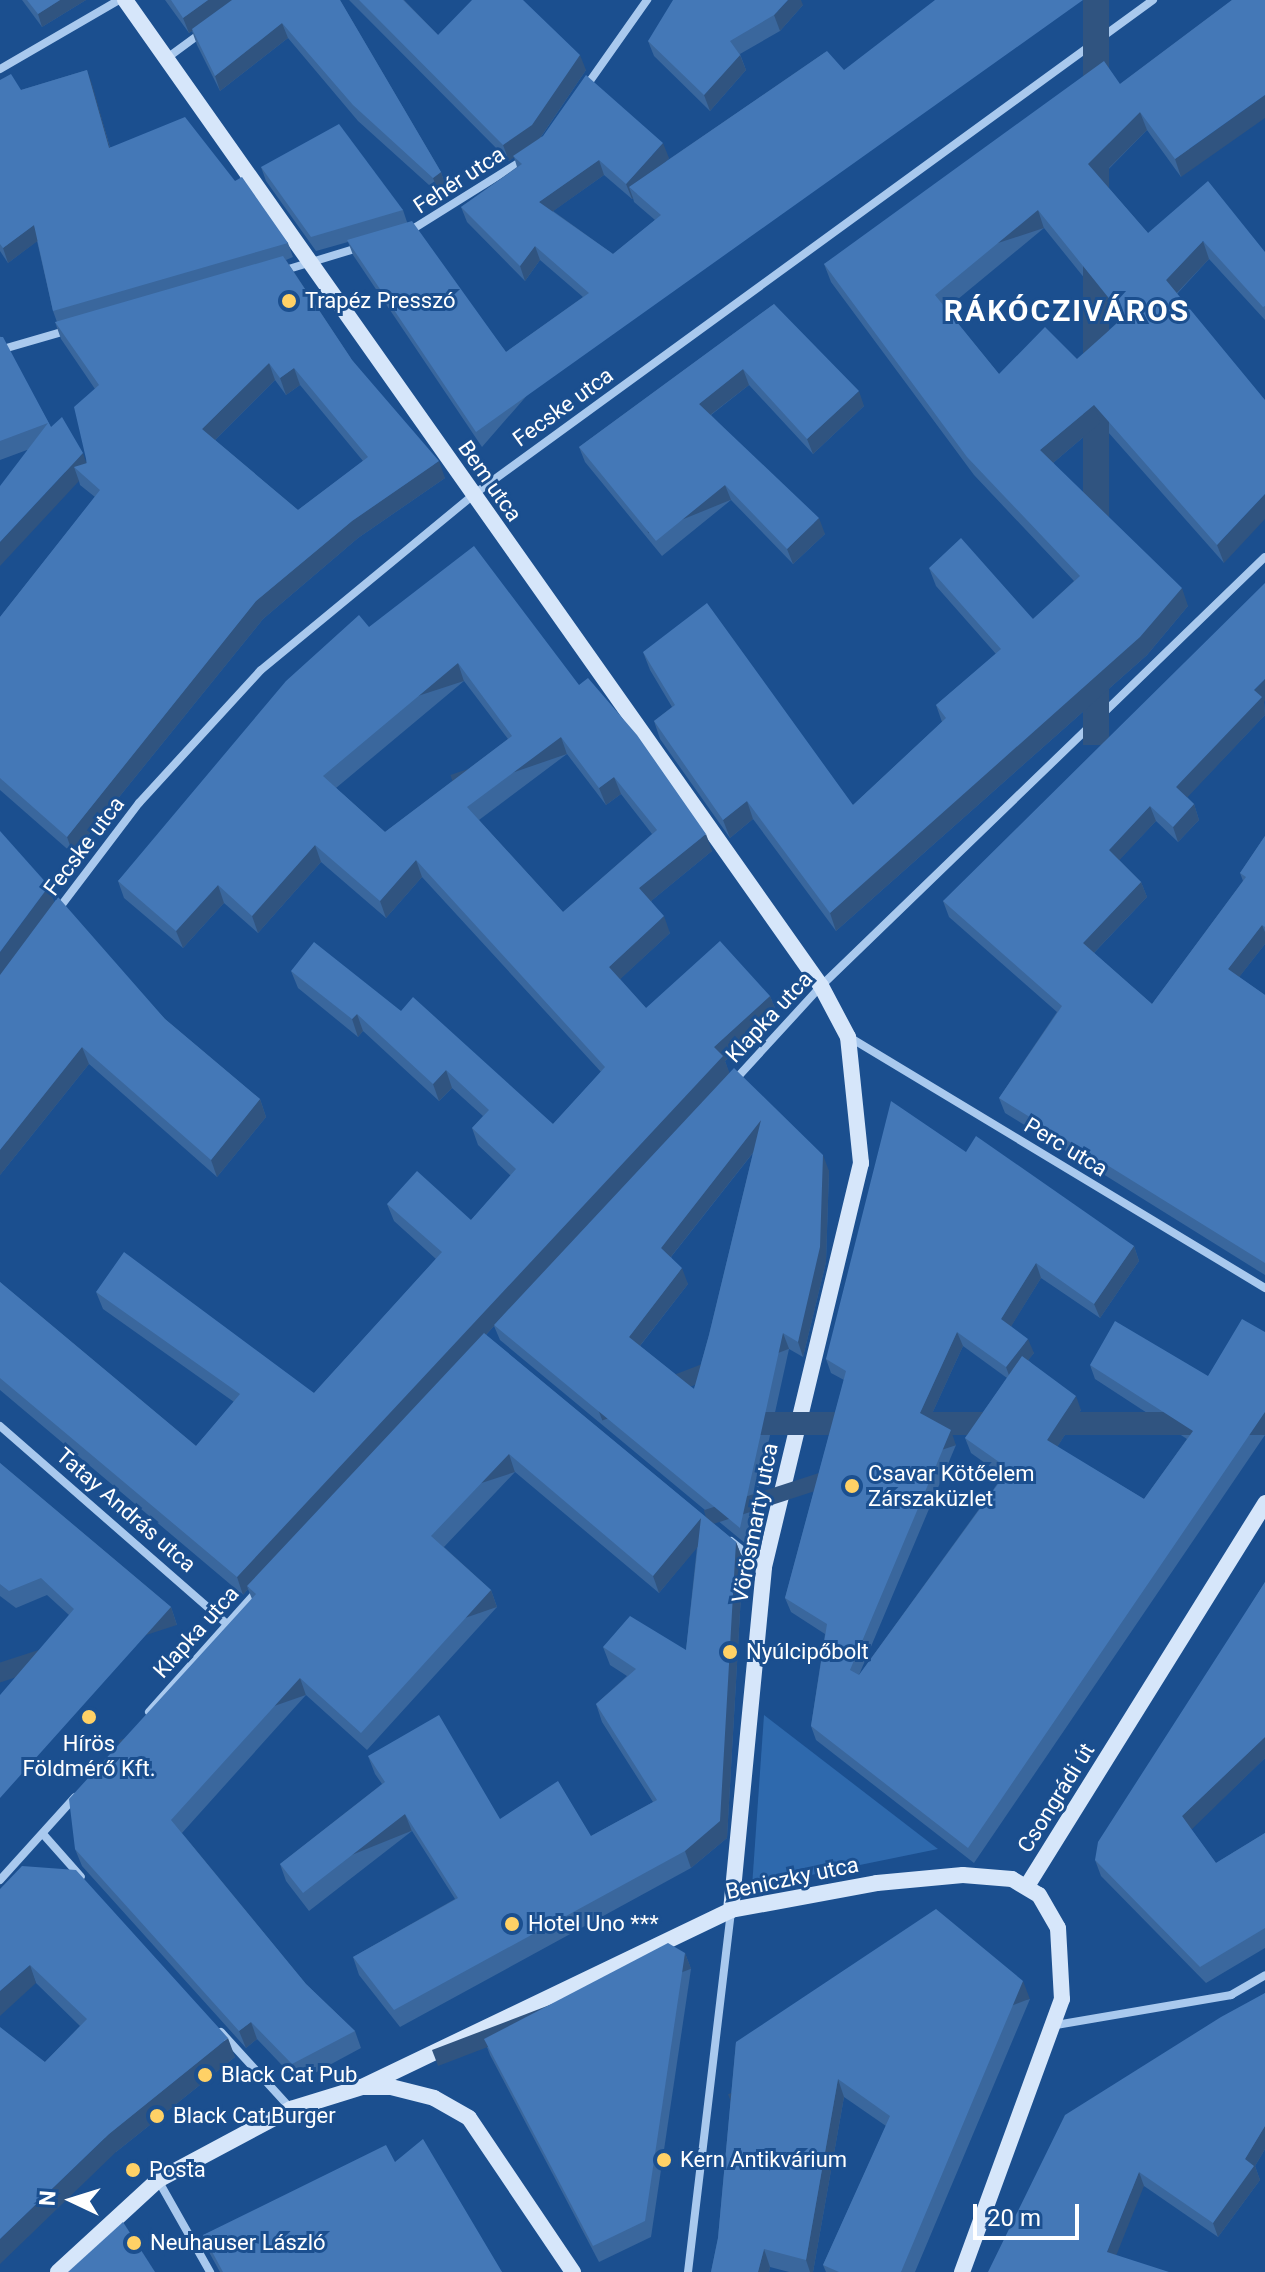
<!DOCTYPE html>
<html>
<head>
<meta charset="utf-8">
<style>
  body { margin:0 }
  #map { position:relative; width:1265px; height:2272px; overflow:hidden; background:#1b4f8f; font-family:Roboto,sans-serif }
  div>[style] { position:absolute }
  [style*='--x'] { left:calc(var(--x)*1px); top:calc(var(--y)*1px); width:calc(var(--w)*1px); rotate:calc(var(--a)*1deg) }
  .green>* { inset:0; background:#2e69ad }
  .street>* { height:8px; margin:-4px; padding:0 4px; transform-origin:4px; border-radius:4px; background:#a9c9ee }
  .secondary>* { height:16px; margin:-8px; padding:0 8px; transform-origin:8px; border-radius:8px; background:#d6e6fa }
  .wall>* { inset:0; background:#3a679d }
  .shaded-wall>* { inset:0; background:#305480; transform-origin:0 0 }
  .building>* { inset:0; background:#4478b7 }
  .dots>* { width:22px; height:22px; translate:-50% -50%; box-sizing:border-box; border:4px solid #1b4f8f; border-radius:50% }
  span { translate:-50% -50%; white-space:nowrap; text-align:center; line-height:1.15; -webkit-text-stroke:6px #1b4f8f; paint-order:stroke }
  .street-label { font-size:22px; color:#fff }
  .poi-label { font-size:22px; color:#fff }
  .left { translate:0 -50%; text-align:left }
  .district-label { font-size:30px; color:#fff; font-weight:700; letter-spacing:2px }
  .north { position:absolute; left:32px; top:2160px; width:80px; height:80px; -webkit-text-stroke:6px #1b4f8f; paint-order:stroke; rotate:274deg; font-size:22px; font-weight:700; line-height:32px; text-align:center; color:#fff }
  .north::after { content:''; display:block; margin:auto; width:28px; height:36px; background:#fff; clip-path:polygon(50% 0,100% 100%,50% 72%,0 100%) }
  .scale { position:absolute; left:973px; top:2204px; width:106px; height:36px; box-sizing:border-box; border:4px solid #fff; border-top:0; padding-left:10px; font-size:24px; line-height:28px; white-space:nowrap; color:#fff; -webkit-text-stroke:6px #1b4f8f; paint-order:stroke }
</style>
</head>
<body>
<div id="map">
  <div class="green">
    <div style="clip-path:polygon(764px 1715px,938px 1849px,752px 1887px)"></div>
  </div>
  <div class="street">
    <div style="--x:167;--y:58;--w:42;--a:-36.3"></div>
    <div style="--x:0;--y:69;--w:138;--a:-30.1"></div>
    <div style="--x:585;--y:88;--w:108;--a:-54.8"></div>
    <div style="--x:408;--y:232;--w:138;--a:-32"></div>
    <div style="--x:282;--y:271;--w:83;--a:-16.9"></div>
    <div style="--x:0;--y:350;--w:72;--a:-16.2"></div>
    <div style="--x:57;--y:911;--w:136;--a:-52.8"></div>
    <div style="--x:139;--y:803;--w:180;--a:-47.5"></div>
    <div style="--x:261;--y:670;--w:275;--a:-39.5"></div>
    <div style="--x:473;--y:495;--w:841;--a:-36.05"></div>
    <div style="--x:849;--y:1037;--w:486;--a:31.1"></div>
    <div style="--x:734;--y:1081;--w:129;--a:-47.5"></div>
    <div style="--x:821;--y:986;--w:617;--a:-44.02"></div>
    <div style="--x:0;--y:1426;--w:300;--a:41.1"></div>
    <div style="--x:731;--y:1541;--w:43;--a:39.3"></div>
    <div style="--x:149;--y:1712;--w:162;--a:-48.2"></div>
    <div style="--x:43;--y:1834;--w:57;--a:48.5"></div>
    <div style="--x:0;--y:1880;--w:112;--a:-47.9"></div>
    <div style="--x:1056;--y:2025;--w:178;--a:-9.7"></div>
    <div style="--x:1231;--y:1995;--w:39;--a:-30"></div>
    <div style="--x:221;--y:2032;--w:104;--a:47.7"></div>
    <div style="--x:158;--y:2180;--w:106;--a:60.5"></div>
    <div style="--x:688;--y:2272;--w:363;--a:-83.2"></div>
  </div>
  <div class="secondary">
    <div style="--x:125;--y:0;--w:1207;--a:54.78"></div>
    <div style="--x:821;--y:986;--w:58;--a:62.1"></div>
    <div style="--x:848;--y:1037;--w:127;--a:84.1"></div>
    <div style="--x:861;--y:1163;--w:416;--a:103.5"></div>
    <div style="--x:764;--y:1568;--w:344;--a:95.5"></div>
    <div style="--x:1027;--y:1886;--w:451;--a:-58.1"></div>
    <div style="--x:362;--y:2087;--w:409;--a:-25.6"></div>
    <div style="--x:731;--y:1910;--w:148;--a:-10.5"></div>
    <div style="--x:877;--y:1883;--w:86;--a:-5.3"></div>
    <div style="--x:963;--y:1875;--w:49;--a:4.7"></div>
    <div style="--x:1012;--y:1879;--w:31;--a:31"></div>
    <div style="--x:1039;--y:1895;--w:38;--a:60"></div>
    <div style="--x:1058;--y:1928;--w:71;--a:86.8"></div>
    <div style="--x:1062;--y:1999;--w:291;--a:110.1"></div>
    <div style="--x:58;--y:2272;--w:136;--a:-42.6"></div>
    <div style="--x:158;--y:2180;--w:151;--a:-28.1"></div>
    <div style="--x:291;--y:2109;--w:74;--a:-17.2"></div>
    <div style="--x:362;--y:2087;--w:29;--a:0"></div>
    <div style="--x:391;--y:2087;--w:44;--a:14.3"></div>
    <div style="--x:434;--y:2098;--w:40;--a:29.7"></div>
    <div style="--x:469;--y:2118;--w:186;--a:56"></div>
  </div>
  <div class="wall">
    <div style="clip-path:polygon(22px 0,86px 0,42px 27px)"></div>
    <div style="clip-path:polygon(165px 0,340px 0,441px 172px,446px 188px,439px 194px,358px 121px,288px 38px,220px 91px,197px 45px,192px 31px,189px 33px)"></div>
    <div style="clip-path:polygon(evenodd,349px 0,404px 0,438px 35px,586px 70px,541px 137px,669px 158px,665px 162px,827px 51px,482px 447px,353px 255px,348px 242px,316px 251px,266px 181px,261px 167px,403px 210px,407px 222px,506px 352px,583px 297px,540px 260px,525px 281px,467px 222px,461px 207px,517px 167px,514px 157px,509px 161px,349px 0,604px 175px,632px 199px,633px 198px,634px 202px,655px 220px,613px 254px,553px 211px,604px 175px)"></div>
    <div style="clip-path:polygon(evenodd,1232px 0,1181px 177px,1147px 130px,1100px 178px,1148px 233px,1265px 252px,1265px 320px,1209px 259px,1177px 294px,1224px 563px,1100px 423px,1053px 463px,1188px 606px,1147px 655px,836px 931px,753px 819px,730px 838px,660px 739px,654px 721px,672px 707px,650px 670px,643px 652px,853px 805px,942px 722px,936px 705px,996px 654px,936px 586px,929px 568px,1033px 619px,1074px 581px,974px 475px,831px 282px,824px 264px,1120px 84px,1232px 0,1044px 228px,1119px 321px,1077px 359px,999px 374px,946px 309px,1044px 228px)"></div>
    <div style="clip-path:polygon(803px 5px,780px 31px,740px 54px,746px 70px,710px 111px,654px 56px,648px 41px)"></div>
    <div style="clip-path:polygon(evenodd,87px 70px,110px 147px,235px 181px,288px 243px,293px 257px,286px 260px,352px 360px,445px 478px,358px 538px,263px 619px,73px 854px,0 790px,0 617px,95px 497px,80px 485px,79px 481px,27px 450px,0 460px,0 336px,51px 427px,86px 463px,95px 389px,61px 339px,55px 322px,57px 322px,53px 311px,37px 241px,8px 263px,0 251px,0 80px,21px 90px,87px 70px,275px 380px,286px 395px,300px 385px,363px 461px,298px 510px,215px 440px,275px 380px)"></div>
    <div style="clip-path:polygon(774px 304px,864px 406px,813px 454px,749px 385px,711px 415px,825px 534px,793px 564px,731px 500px,662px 556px,585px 462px,579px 447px)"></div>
    <div style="clip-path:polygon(evenodd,369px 627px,579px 685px,712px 851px,651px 901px,670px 933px,620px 979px,646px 1008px,770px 996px,777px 1013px,725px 1061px,729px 1073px,829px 1171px,826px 1262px,803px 1357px,789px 1349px,746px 1544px,500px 1340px,494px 1326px,486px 1335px,736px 1542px,743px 1560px,727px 1838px,691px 1868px,400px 2027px,359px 1975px,353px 1957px,455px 1899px,412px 1831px,309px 1911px,286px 1881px,280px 1864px,382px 1784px,375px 1774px,368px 1756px,500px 1819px,591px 1836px,653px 1802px,602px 1722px,596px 1704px,627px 1676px,610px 1665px,603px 1647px,686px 1650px,697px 1547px,659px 1593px,515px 1472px,444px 1547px,491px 1590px,497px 1607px,367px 1750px,306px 1695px,182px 1833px,306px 1984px,355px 2031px,361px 2048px,298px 2082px,257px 2039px,246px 2048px,82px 1866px,75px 1849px,252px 1599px,248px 1589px,243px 1595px,0 1390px,0 1282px,196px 1446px,234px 1402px,103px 1309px,96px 1292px,314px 1393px,436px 1259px,394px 1221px,387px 1204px,471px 1220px,511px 1176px,478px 1145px,472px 1128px,483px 1116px,452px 1088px,439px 1101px,363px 1031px,358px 1037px,298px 988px,291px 971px,401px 1011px,553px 1124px,601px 1072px,422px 877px,386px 918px,321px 862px,258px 933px,224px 903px,183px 948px,124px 898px,118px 881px,369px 627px,464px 681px,508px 739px,385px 832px,336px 788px,464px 681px,369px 627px,567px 754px,606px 805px,621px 794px,652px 834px,563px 912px,479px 820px,567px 754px,369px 627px,753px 1153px,709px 1335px,694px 1389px,640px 1346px,688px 1284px,671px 1257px,753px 1153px)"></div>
    <div style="clip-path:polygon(1264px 702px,1265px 715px,1187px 797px,1194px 804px,1199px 820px,1178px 842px,1156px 821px,1119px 860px,1141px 882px,1147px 897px,1094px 953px,1152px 1004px,1243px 881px,1240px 873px,1265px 836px,1265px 944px,1239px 977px,1265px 995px,1265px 1275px,1005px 1113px,999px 1098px,1057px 1012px,949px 917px,943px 901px)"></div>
    <div style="clip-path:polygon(54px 902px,165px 1019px,260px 1099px,266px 1117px,217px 1177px,89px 1064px,0 1175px)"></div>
    <div style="clip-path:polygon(evenodd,966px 1152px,1134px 1246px,1139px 1261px,1100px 1318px,1041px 1278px,1011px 1326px,1034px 1353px,1028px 1360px,1081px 1410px,1057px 1447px,1144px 1499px,1187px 1439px,1095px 1379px,1090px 1365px,1208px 1376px,1265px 1332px,1265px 1435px,974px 1863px,816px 1740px,811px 1726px,825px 1634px,791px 1612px,785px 1598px,844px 1380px,831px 1373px,826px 1359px,966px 1152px,963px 1346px,1007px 1378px,965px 1438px,971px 1453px,1003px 1476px,859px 1675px,956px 1445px,930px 1418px,963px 1346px)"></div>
    <div style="clip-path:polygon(0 1463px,171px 1607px,177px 1625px,69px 1615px,47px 1595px,16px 1608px,0 1596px)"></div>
    <div style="clip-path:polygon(1265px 1582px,1265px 1758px,1191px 1829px,1216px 1863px,1265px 1833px,1265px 1948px,1206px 1983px,1101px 1876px,1095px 1860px)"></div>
    <div style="clip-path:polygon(0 1889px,235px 2057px,116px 2152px,45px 2062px,80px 2026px,36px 1983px)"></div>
    <div style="clip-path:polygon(685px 1953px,691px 1969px,651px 2237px,599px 2262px,490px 2055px,484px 2039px)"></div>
    <div style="clip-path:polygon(1265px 1993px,1265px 2149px,1255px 2166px,1260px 2180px,1218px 2237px,1144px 2186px,988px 2272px)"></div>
    <div style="clip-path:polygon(1030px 1999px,915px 2272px,826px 2272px,823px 2265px,886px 2126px,844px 2097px,813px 2272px,789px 2272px,770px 2267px,769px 2272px,711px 2272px,718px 2238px,736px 2042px)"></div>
    <div style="clip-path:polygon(395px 2162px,502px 2272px,220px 2272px,210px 2254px,203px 2235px)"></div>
  </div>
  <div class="shaded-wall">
    <div style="clip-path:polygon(60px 0,86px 0,42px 27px,38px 14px)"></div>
    <div style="clip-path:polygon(208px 0,235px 0,189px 33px,183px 18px)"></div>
    <div style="clip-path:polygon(788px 0,801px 0,803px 5px,780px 31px,774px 15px)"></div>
    <div style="left:1083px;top:0;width:26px;height:745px"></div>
    <div style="clip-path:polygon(282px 23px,288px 38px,220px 91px,215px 76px)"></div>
    <div style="clip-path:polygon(580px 55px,586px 70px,538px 141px,509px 161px,503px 145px)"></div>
    <div style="clip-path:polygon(740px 55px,746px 70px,710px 111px,704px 95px)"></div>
    <div style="clip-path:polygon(87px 70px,92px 84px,114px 162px,109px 148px)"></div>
    <div style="clip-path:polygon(1265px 95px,1265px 118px,1181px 177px,1175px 159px)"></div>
    <div style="clip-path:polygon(1140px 112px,1147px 130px,1095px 182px,1088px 164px)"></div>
    <div style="clip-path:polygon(663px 143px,669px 158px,637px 194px,629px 187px,633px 198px,632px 199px,626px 184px)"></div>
    <div style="clip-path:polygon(599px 160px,604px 175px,545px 217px,539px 202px)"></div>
    <div style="clip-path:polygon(441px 172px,446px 188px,439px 194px,433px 178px)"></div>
    <div style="left:1038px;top:210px;width:19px;height:134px;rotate:72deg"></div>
    <div style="clip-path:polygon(34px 225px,39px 240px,8px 263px,3px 248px)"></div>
    <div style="clip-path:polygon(1203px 241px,1209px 259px,1172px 298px,1166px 280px)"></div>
    <div style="clip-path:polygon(535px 246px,540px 260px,525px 281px,520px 266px)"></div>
    <div style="clip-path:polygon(269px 363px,275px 380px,209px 446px,202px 429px)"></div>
    <div style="clip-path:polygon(294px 368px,300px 385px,286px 395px,280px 378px)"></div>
    <div style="clip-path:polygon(743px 369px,749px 385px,705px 419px,699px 404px)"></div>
    <div style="clip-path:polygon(859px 391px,864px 406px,813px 454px,807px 439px)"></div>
    <div style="clip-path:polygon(1094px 405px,1100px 423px,1046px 469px,1040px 450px)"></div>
    <div style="clip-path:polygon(83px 453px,89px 471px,74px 467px,79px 481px,0 566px,0 542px)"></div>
    <div style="clip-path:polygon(439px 461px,445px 478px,358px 538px,263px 619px,73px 854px,67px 837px,256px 601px,352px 521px)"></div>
    <div style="left:725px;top:485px;width:16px;height:89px;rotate:68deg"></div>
    <div style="clip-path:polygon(1265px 494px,1265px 519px,1224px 563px,1217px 545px)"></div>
    <div style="clip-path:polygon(819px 518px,825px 534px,793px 564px,787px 549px)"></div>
    <div style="clip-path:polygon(1182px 588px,1188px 606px,1147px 655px,836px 931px,830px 913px)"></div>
    <div style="left:458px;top:663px;width:19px;height:176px;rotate:72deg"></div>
    <div style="clip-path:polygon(1265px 679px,1265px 700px,1264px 702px,1265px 715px,1182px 803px,1176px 787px,1254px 690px)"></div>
    <div style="left:561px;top:737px;width:18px;height:117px;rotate:71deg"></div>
    <div style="clip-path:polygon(614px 777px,621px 794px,606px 805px,599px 788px)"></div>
    <div style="clip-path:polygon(747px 801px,753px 819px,730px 838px,723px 820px)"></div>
    <div style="clip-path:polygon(1194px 804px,1199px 820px,1178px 842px,1173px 827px)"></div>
    <div style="clip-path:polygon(1150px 806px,1156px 821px,1114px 866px,1109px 850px)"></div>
    <div style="clip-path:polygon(706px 834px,712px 851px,645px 906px,639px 888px)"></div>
    <div style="clip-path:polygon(315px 845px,321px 862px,258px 933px,252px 916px)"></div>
    <div style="clip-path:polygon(416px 860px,422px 877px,386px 918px,380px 901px)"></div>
    <div style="clip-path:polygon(1141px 882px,1147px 897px,1089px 958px,1083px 943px)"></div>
    <div style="clip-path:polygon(218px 885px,224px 903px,183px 948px,176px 931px)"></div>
    <div style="clip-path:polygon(49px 886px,55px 904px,0 977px,0 952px)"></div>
    <div style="clip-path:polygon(664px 916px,670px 933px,615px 984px,609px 967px)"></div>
    <div style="clip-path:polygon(1262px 925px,1265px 932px,1265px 944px,1233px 985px,1228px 969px)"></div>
    <div style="clip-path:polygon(770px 996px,777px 1013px,725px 1061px,730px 1074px,249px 1588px,247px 1586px,248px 1589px,243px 1595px,237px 1577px,714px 1047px)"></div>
    <div style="clip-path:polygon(357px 1014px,363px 1031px,358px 1037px,352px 1019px)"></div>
    <div style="clip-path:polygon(82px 1047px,89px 1064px,0 1175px,0 1150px)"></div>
    <div style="clip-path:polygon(446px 1070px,452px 1088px,439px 1101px,433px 1084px)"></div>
    <div style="clip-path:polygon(260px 1099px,266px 1117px,217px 1177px,211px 1160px)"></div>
    <div style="clip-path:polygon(761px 1120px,767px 1135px,666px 1263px,661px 1248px)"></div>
    <div style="clip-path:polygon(823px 1155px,829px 1171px,826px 1262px,803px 1357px,798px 1342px)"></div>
    <div style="clip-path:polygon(1134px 1246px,1139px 1261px,1100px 1318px,1094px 1304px)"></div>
    <div style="clip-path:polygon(1036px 1263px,1041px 1278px,1007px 1333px,1001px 1319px)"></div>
    <div style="clip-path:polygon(682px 1268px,688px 1284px,635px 1352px,629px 1337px)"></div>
    <div style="clip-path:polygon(957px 1332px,963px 1346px,926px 1427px,920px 1413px)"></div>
    <div style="left:783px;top:1333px;width:17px;height:200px;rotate:69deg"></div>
    <div style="clip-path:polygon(1028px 1339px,1034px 1353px,1011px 1381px,1006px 1367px)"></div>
    <div style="clip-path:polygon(1076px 1396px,1081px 1410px,1052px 1455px,1047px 1440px)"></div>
    <div style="left:1265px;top:1412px;width:23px;height:528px;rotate:90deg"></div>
    <div style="left:951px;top:1430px;width:16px;height:260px;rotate:72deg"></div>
    <div style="left:509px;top:1454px;width:19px;height:113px;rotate:72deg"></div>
    <div style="clip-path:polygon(701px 1518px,707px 1536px,659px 1593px,653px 1576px)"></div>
    <div style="clip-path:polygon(736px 1542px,743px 1560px,727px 1838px,691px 1868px,685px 1851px)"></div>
    <div style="left:491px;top:1590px;width:18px;height:193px;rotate:71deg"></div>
    <div style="left:171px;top:1607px;width:19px;height:256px;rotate:72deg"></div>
    <div style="left:300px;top:1678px;width:18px;height:192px;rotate:71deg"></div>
    <div style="clip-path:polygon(1265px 1737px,1265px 1758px,1188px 1833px,1182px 1816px)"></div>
    <div style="left:405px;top:1814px;width:18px;height:129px;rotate:68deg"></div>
    <div style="left:685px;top:1953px;width:17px;height:271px;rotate:69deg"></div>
    <div style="clip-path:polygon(30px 1965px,36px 1983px,0 2016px,0 1991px)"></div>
    <div style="left:1023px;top:1981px;width:19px;height:316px;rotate:69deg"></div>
    <div style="clip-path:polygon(251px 2022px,257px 2039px,246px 2048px,239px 2031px)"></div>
    <div style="clip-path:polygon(228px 2038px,235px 2057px,116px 2152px,0 2264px,0 2239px,109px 2134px)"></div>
    <div style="clip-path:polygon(838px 2079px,844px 2097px,813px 2272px,810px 2272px,806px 2260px)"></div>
    <div style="clip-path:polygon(1265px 2126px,1265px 2149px,1255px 2166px,1260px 2180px,1218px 2237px,1213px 2223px,1245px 2159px)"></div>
    <div style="clip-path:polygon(1139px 2172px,1144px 2186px,1112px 2266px,1107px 2252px)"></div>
    <div style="clip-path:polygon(764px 2249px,770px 2267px,769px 2272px,758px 2272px)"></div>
  </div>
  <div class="building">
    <div style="clip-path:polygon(27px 0,60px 0,38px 14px)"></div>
    <div style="clip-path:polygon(171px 0,208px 0,183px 18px)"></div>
    <div style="clip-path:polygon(232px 0,340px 0,441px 172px,433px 178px,353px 105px,282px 23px,215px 76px,192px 29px)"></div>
    <div style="clip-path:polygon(359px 0,403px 0,438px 35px,472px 0,523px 0,580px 55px,532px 125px,503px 145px)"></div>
    <div style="clip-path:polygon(673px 0,788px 0,774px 15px,730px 41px,740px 55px,704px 95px,648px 41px)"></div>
    <div style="clip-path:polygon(935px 0,1083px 0,476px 432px,347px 240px,412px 221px,506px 352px,589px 293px,535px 246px,520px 266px,461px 207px,522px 164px,513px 156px,543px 136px,586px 75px,663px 143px,626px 184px,599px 160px,539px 202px,613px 254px,661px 215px,629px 187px,827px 51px,844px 70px)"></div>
    <div style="clip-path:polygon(evenodd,1232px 0,1265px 0,1265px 95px,1175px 159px,1140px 112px,1088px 164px,1148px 233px,1208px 181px,1265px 252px,1265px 306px,1263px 307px,1203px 241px,1166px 280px,1265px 400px,1265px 494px,1217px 545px,1094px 405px,1040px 450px,1182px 588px,1140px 637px,830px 913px,747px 801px,723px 820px,654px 721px,675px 705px,643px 652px,707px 603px,853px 805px,946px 718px,936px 705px,1001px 649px,929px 568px,961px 538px,1033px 619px,1080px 576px,967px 457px,824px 264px,1104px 61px,1120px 84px,1232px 0,1038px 210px,1124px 317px,1077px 359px,1045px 327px,999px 374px,935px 295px,1038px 210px)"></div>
    <div style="clip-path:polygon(87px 70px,109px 148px,185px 117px,235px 181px,242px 177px,288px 243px,53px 311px,34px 225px,3px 248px,0 244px,0 80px,11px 74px,21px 90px)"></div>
    <div style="clip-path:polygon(339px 124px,403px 210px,311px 237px,261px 167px)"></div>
    <div style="clip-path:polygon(evenodd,283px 256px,352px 360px,439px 461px,352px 521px,256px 601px,67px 837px,0 778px,0 617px,100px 490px,74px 467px,87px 463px,74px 407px,99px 385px,55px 322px,283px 256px,269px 363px,280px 378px,294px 368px,368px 457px,298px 510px,202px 429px,269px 363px)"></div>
    <div style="clip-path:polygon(774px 304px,859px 391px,807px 439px,743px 369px,699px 404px,819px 518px,787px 549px,725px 485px,656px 541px,579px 447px)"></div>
    <div style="clip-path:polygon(0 337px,3px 337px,51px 427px,62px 417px,83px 453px,0 542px,0 486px,48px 423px,0 441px)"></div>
    <div style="clip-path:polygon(evenodd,474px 546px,579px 685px,588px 678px,637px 735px,706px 834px,639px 888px,664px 916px,609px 967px,646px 1008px,720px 941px,770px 996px,714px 1047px,723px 1056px,237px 1577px,0 1378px,0 1282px,196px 1446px,240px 1394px,96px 1292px,124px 1252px,314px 1393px,442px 1252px,387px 1204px,417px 1171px,471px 1220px,516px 1169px,472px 1128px,489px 1110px,446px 1070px,433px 1084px,357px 1014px,352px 1019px,291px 971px,314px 942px,401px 1011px,413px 997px,553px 1124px,605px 1067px,416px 860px,380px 901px,315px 845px,252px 916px,218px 885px,176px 931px,118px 881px,286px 681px,359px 615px,369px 627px,474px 546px,458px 663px,512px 736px,385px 832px,323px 776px,458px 663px,474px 546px,561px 737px,599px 788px,614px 777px,657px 830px,563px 912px,467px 807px,561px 737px)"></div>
    <div style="clip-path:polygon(1265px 583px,1265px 679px,1254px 690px,1262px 697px,1176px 787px,1194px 804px,1173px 827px,1150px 806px,1109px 850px,1141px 882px,1083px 943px,1152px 1004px,1246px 877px,1240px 873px,1265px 836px,1265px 927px,1262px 925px,1228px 969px,1265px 995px,1265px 1263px,999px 1098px,1062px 1006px,943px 901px)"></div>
    <div style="clip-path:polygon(0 831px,49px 886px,0 952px)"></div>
    <div style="clip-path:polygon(58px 897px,165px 1019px,260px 1099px,211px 1160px,82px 1047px,0 1150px,0 975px)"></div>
    <div style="clip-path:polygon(evenodd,734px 1068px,823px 1155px,820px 1247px,798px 1342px,783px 1333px,740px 1528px,494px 1325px,734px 1068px,761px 1120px,709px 1335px,694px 1389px,629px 1337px,682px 1268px,661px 1248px,761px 1120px)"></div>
    <div style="clip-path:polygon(891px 1101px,966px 1152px,976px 1136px,1134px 1246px,1094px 1304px,1036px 1263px,1001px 1319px,1028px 1339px,1006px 1367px,957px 1332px,920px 1413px,951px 1430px,850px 1670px,859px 1675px,1009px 1469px,965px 1438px,1022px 1356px,1076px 1396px,1047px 1440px,1144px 1499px,1193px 1431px,1090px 1365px,1115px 1321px,1208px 1376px,1242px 1319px,1265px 1332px,1265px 1412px,968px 1848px,811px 1726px,827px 1624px,785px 1598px,846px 1371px,826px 1359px)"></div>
    <div style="clip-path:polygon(484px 1333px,736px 1542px,720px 1821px,685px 1851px,394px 2010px,353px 1957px,458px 1898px,405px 1814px,303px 1893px,280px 1864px,385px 1782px,368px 1756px,439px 1715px,500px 1819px,558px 1781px,591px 1836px,657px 1800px,596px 1704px,636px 1669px,603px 1647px,630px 1616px,686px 1650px,701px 1518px,653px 1576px,509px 1454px,431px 1536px,491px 1590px,361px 1733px,300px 1678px,171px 1820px,306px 1984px,355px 2031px,292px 2064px,251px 2022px,239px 2031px,75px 1849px,69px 1799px,256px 1594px,247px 1586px)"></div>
    <div style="clip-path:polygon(0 1463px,171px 1607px,0 1798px,0 1695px,74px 1609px,41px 1578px,9px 1591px,0 1584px)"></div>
    <div style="clip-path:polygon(1265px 1582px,1265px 1737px,1182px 1816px,1216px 1863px,1265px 1833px,1265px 1928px,1200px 1967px,1095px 1860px,1098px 1842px)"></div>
    <div style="clip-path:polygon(22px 1866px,76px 1870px,228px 2038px,109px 2134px,0 2239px,0 2027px,45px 2062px,87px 2019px,30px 1965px,0 1991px,0 1889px)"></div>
    <div style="clip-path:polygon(936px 1909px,1023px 1981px,901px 2272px,839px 2272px,823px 2265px,890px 2116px,838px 2079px,806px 2260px,764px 2249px,758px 2272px,711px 2272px,718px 2238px,736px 2042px)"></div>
    <div style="clip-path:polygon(668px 1943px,685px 1953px,645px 2221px,593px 2246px,484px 2039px)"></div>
    <div style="clip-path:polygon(1265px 1993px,1265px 2126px,1245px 2159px,1254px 2166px,1213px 2223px,1139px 2172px,1107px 2252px,1169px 2272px,988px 2272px,1065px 2115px,1221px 2017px)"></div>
    <div style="clip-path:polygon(423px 2139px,502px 2272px,223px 2272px,203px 2235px,386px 2145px,395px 2162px)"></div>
    <div style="clip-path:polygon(123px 2222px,155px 2272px,68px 2272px)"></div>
  </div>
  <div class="dots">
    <div style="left:289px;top:301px;background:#ffd166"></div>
    <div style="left:852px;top:1486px;background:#ffd166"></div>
    <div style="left:730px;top:1652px;background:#ffd166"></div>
    <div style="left:89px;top:1717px;background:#ffd166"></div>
    <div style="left:512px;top:1924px;background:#ffd166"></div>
    <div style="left:205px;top:2075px;background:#ffd166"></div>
    <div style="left:157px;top:2116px;background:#ffd166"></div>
    <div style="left:664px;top:2160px;background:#ffd166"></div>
    <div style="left:133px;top:2170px;background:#ffd166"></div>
    <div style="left:134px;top:2243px;background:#ffd166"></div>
  </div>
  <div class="street-label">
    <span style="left:459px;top:180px;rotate:-33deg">Fehér utca</span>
    <span style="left:563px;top:407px;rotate:-36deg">Fecske utca</span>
    <span style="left:490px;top:481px;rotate:55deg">Bem utca</span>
    <span style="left:84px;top:846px;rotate:-53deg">Fecske utca</span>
    <span style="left:769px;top:1017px;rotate:-47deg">Klapka utca</span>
    <span style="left:1066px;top:1147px;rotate:31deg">Perc utca</span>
    <span style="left:126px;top:1510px;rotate:41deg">Tatay András utca</span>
    <span style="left:755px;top:1523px;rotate:-79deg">Vörösmarty utca</span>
    <span style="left:196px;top:1632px;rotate:-48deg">Klapka utca</span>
    <span style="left:1056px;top:1798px;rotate:-58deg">Csongrádi út</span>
    <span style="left:792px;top:1878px;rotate:-12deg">Beniczky utca</span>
  </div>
  <div class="poi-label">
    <span class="left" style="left:305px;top:301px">Trapéz Presszó</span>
    <span class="left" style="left:868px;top:1486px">Csavar Kötőelem<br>Zárszaküzlet</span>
    <span class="left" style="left:746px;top:1652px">Nyúlcipőbolt</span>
    <span style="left:89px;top:1756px">Hírös<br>Földmérő Kft.</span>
    <span class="left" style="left:528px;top:1924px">Hotel Uno ***</span>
    <span class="left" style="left:221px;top:2075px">Black Cat Pub</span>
    <span class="left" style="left:173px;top:2116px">Black Cat Burger</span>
    <span class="left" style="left:680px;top:2160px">Kern Antikvárium</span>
    <span class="left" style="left:149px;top:2170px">Posta</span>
    <span class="left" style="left:150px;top:2243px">Neuhauser László</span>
  </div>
  <div class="district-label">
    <span style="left:1067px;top:311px">RÁKÓCZIVÁROS</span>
  </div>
  <div class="north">N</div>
  <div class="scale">20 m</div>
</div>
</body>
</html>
